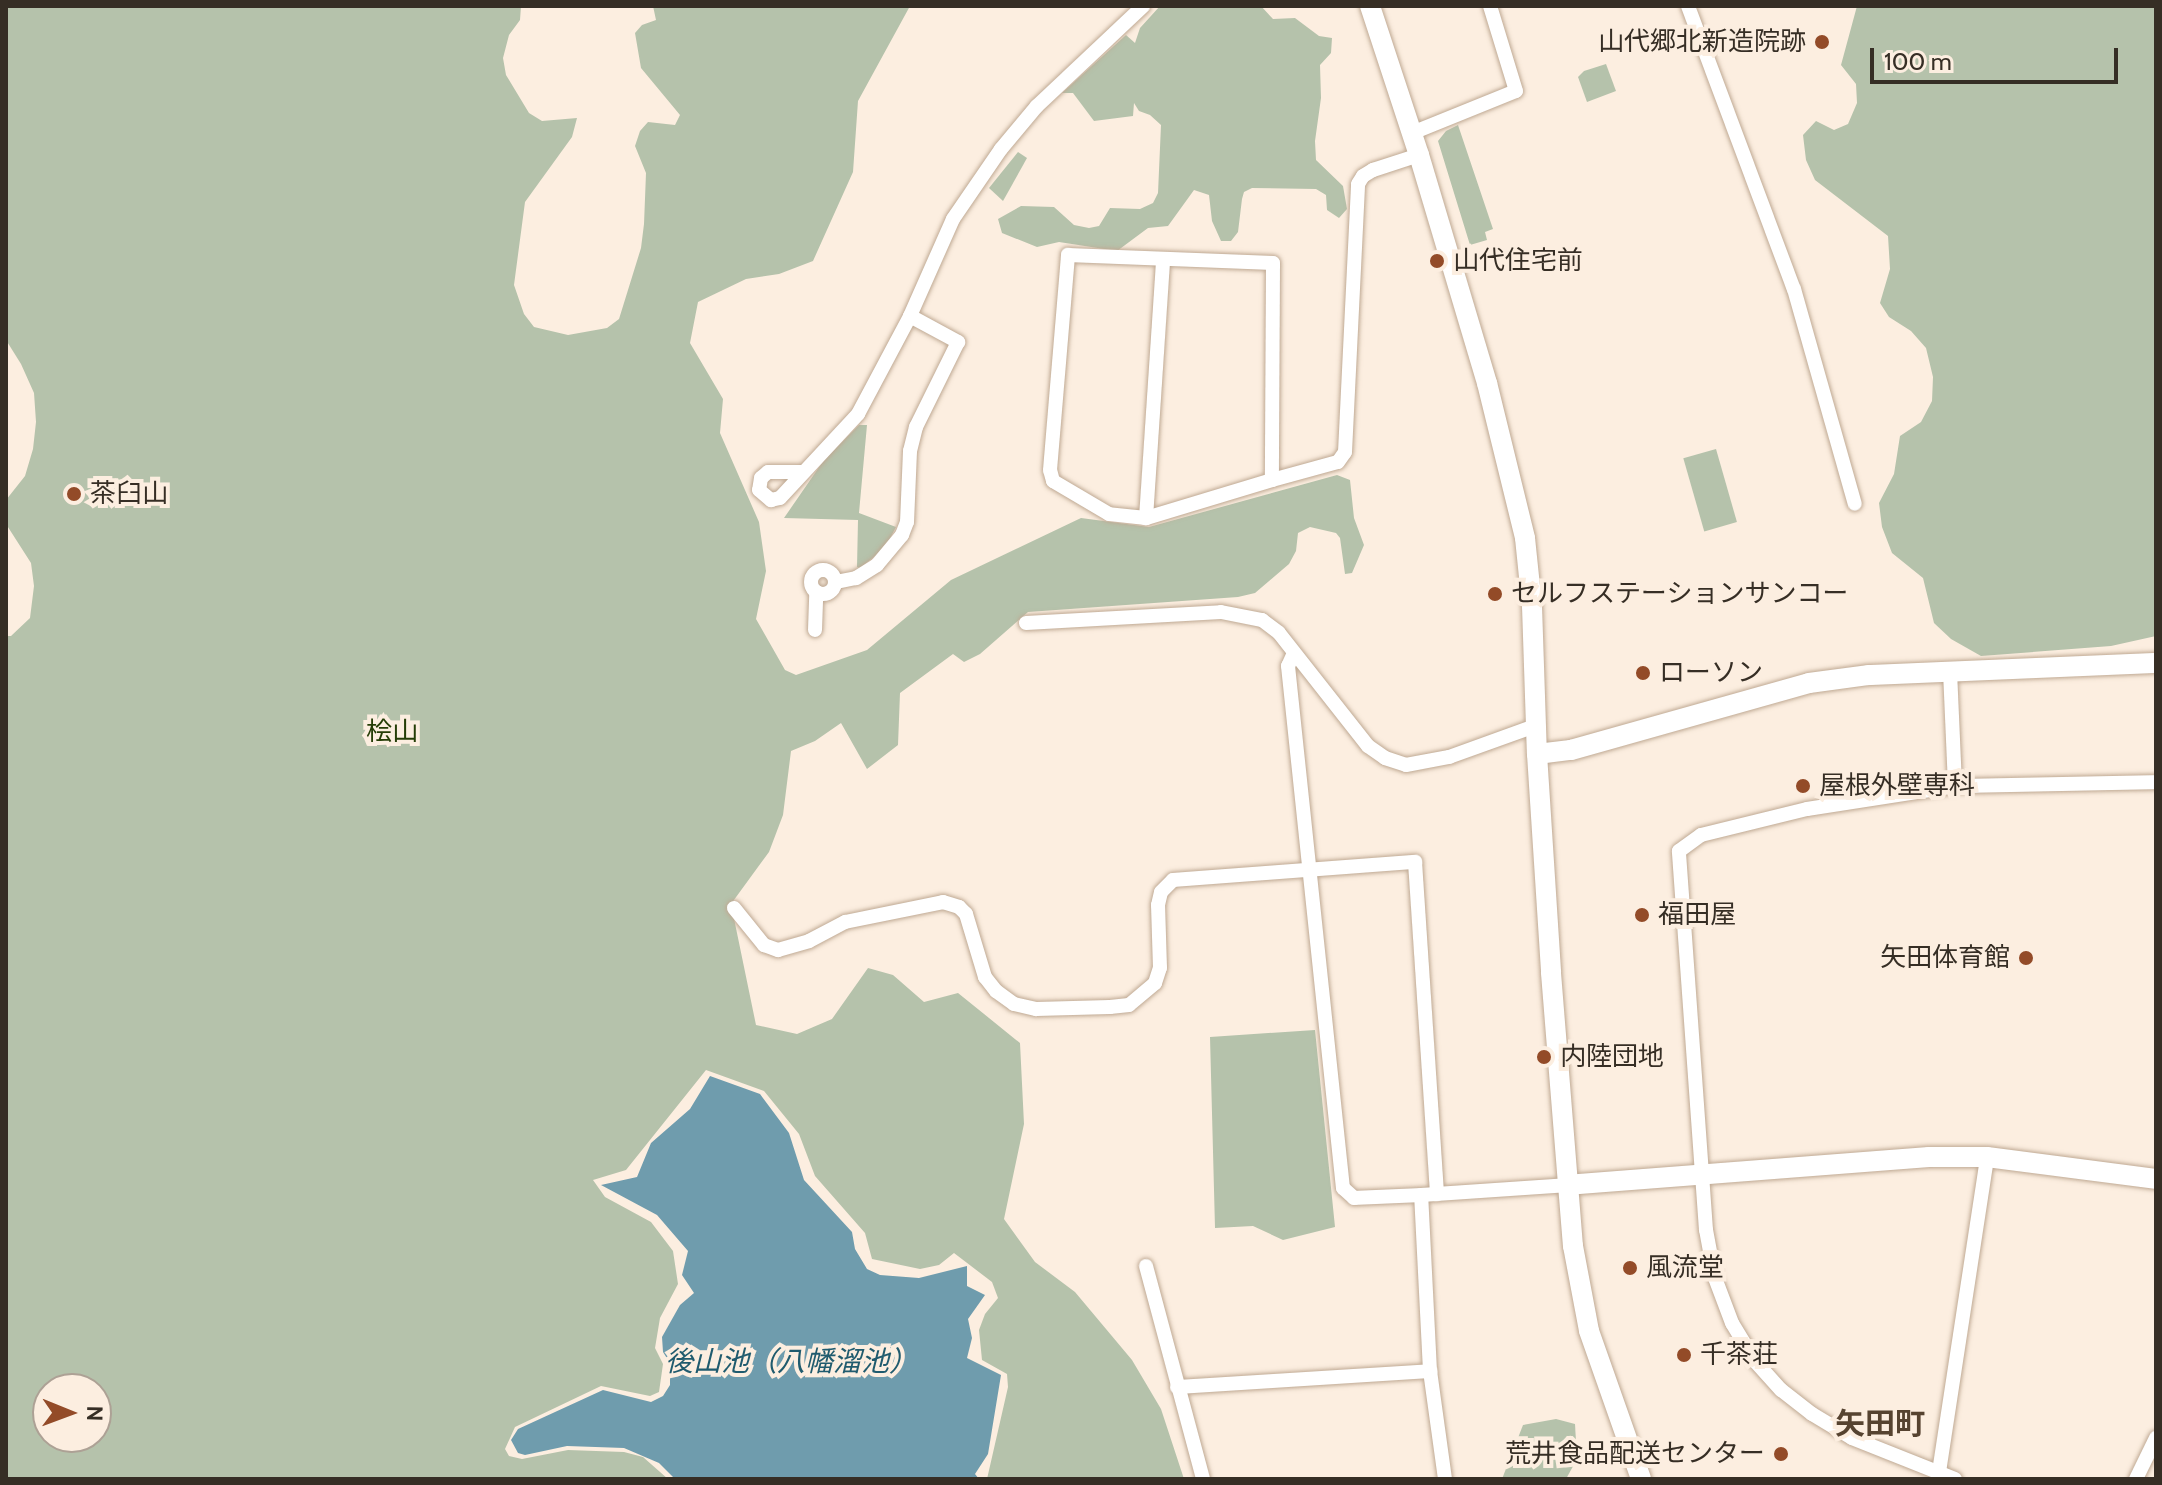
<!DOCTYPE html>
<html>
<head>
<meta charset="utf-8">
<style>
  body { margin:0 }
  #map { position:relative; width:2162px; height:1485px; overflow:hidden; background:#fceee0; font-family:Cabin,"Noto Sans JP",sans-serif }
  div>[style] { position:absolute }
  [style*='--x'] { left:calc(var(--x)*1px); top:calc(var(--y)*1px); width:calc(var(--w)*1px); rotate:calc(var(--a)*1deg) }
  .green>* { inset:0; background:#b5c2ab; transform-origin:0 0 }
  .water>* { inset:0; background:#6f9cad }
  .roads { filter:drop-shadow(0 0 2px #bfa993) drop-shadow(0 0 2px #bfa993) }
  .street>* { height:14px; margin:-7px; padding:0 7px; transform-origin:7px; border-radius:7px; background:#fff }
  .street>.ring { margin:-7px; padding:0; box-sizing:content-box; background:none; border:14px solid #fff; border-radius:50% }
  .secondary>* { height:20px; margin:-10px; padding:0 10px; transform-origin:10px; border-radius:10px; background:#fff }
  .dots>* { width:22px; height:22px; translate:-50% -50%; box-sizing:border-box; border:4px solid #fceee0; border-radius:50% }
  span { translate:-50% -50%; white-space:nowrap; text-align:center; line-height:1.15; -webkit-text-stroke:8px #fceee0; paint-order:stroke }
  .poi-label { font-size:26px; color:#362e25 }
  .right { translate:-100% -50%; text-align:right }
  .left { translate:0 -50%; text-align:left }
  .park-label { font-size:26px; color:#253d06 }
  .water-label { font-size:28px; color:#205b6e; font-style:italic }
  .quarter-label { font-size:30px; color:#564330; font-weight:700 }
  .frame { position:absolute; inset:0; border:8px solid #362e25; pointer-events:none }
  .north { position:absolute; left:32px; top:1373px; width:80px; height:80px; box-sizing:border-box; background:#fceee0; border:2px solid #ada195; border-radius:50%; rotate:91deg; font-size:22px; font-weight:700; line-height:32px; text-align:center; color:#362e25 }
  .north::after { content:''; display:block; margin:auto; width:28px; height:36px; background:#934b28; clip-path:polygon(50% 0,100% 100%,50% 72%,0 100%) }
  .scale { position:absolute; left:1870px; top:48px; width:248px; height:36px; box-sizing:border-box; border:4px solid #362e25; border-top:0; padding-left:10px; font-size:24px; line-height:28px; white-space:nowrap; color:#362e25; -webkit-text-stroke:6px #fceee0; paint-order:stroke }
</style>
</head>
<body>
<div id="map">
  <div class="green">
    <div style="clip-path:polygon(evenodd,6px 6px,521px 6px,520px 20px,509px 35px,503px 58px,506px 75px,529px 113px,542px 121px,577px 118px,572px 137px,525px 202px,514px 285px,524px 314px,534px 327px,568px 335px,607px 328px,619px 319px,641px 248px,644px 224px,646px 173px,635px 146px,640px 131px,648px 122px,675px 125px,680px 115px,641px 68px,635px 33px,642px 25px,656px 20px,653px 6px,910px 6px,858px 101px,853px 172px,813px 261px,779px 274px,746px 279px,698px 302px,690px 343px,723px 399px,720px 433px,759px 522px,766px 571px,756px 619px,785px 670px,796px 675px,867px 650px,951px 580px,1081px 518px,1149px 527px,1337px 475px,1350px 480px,1354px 518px,1364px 545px,1352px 573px,1345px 574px,1340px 538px,1336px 533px,1310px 527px,1298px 533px,1296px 551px,1289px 564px,1255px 593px,1238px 597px,1028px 612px,980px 654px,964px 662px,953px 654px,900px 693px,898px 745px,867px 769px,841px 723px,815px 741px,791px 751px,783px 815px,769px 852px,731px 904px,756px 1025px,797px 1034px,832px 1019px,868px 968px,893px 975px,924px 1002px,958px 993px,1020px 1043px,1024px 1124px,1004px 1219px,1035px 1262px,1075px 1292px,1132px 1360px,1161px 1409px,1184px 1479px,987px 1479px,1008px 1387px,1007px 1374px,982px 1360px,979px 1330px,985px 1314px,998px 1298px,992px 1282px,954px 1253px,939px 1265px,920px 1269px,872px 1259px,865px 1233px,815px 1176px,799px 1134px,764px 1091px,706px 1070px,626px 1170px,593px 1180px,605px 1197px,651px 1222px,673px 1251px,678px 1284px,660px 1318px,655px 1348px,663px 1364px,659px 1392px,650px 1396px,601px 1386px,515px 1427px,505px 1449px,509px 1456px,522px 1459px,568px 1450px,624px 1452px,643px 1457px,668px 1479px,6px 1479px,6px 636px,11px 636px,30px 618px,34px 586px,31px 563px,6px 524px,6px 500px,25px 476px,33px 449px,36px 422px,34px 393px,21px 364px,6px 340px,6px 6px,48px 1389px,96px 1389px,96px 1437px,48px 1437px,48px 1389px)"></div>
    <div style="clip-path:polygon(1160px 6px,1261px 6px,1273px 19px,1295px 18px,1319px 36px,1332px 38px,1331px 53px,1320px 65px,1321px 98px,1315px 141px,1316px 160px,1343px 186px,1347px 209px,1339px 218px,1327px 210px,1326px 195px,1316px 189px,1252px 188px,1244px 192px,1242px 199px,1238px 232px,1231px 241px,1221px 241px,1212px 221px,1209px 195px,1194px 190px,1168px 226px,1148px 228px,1117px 251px,1059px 242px,1037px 247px,1002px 233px,998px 219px,1021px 206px,1054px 207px,1074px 225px,1089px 228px,1099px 226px,1110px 208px,1140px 209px,1153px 203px,1158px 193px,1161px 125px,1150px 115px,1139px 111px,1134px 103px,1133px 116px,1094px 121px,1073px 93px,1062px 93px,1126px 35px,1135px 43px,1140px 28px)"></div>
    <div style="clip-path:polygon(1857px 6px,2156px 6px,2156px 636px,2111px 646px,1981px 656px,1951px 639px,1934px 623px,1923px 578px,1892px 553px,1882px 527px,1879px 503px,1894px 474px,1900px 436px,1921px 422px,1932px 401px,1933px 377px,1926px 348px,1911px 331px,1889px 317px,1880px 303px,1890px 269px,1888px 236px,1815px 180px,1806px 160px,1803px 135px,1816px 121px,1834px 130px,1848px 124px,1857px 103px,1856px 84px,1841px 65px)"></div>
    <div style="clip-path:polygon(1606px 64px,1616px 91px,1587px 102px,1578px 77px,1584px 71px)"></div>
    <div style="clip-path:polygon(1458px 125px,1493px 229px,1485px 232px,1487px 240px,1470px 245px,1438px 141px,1446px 131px)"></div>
    <div style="clip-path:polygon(1018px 152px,1027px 158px,1003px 201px,989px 188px)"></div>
    <div style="clip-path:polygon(859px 425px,867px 425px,859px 513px,896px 527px,885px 548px,860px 568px,857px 567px,858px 520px,784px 518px,824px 460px)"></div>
    <div style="left:1716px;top:449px;width:76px;height:34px;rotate:74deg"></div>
    <div style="clip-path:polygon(1315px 1030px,1335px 1227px,1283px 1240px,1253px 1226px,1215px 1228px,1210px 1037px)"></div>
    <div style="clip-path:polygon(1556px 1419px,1575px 1424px,1577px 1459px,1566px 1479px,1502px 1479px,1523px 1425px)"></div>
  </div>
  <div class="water">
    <div style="clip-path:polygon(710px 1076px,760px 1094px,789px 1133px,804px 1180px,852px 1232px,855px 1249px,867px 1269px,880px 1275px,919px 1278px,967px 1266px,967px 1286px,985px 1295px,968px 1319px,972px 1338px,967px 1358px,1001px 1375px,988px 1454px,975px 1474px,979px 1479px,675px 1479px,659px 1463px,624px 1448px,567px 1446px,525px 1455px,518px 1453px,511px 1440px,518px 1429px,603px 1390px,651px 1402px,663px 1396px,670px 1385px,670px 1363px,663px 1352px,662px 1337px,680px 1305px,694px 1293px,682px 1275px,688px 1251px,657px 1215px,601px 1185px,637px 1177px,651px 1143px,690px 1109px)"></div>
  </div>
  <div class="roads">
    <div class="street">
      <div style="--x:1688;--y:6;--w:302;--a:69.5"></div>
      <div style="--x:1794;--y:289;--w:223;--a:74.2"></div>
      <div style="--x:1412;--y:133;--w:112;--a:-22"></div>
      <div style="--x:1516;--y:91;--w:89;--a:-107"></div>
      <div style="--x:910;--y:316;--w:106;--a:-66.1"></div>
      <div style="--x:953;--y:219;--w:85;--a:-55.6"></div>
      <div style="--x:1001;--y:149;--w:56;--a:-50.1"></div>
      <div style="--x:1037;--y:106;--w:146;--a:-43.3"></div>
      <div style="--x:803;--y:472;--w:35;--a:180"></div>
      <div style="--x:768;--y:472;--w:9;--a:139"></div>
      <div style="--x:761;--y:478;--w:12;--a:99"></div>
      <div style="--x:759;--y:490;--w:16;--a:40"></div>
      <div style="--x:771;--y:500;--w:9;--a:-13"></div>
      <div style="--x:780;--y:498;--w:115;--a:-47.1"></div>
      <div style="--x:858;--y:414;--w:111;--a:-62"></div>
      <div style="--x:910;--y:316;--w:55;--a:28.4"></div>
      <div style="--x:958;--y:342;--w:95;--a:116.3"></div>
      <div style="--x:916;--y:427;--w:25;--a:104"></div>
      <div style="--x:910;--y:451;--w:71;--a:92.4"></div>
      <div style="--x:907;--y:522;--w:14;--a:111"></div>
      <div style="--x:902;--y:535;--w:39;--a:130"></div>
      <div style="--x:877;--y:565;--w:25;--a:148"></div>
      <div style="--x:856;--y:578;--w:21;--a:169"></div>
      <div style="--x:1272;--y:480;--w:68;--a:-15.3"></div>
      <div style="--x:1338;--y:462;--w:12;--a:-55"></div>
      <div style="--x:1345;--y:452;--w:268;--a:-87.2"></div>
      <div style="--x:1358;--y:184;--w:9;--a:-58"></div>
      <div style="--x:1363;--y:176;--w:12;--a:-31"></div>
      <div style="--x:1373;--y:170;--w:48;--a:-18.1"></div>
      <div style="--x:1146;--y:518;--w:37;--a:-174"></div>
      <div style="--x:1109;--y:514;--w:65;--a:-149.5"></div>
      <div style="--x:1053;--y:481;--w:11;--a:-105"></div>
      <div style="--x:1050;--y:470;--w:216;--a:-85.2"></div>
      <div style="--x:1068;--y:255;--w:205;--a:2.2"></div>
      <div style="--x:1273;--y:263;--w:217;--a:90.3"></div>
      <div style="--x:1272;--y:480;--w:132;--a:163.2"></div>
      <div style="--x:1146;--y:518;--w:259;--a:-86.2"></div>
      <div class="ring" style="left:811px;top:570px;width:10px;height:10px"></div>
      <div style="--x:1026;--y:623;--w:195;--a:-3.2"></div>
      <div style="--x:1221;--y:612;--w:42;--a:11"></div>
      <div style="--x:1262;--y:620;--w:21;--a:37"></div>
      <div style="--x:1279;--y:633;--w:144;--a:51.8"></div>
      <div style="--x:1368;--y:746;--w:21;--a:35"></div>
      <div style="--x:1385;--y:758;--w:22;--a:18"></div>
      <div style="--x:1406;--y:765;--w:44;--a:-10.5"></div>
      <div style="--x:1449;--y:757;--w:91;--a:-19.8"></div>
      <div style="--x:815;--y:630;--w:38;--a:-88"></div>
      <div style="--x:1293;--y:655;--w:12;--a:114"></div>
      <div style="--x:1288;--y:666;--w:525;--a:83.99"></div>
      <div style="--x:1343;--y:1188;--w:15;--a:42"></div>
      <div style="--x:1354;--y:1198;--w:67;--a:-2.6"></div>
      <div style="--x:1950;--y:671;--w:115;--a:87.5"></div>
      <div style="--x:734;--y:908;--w:48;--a:51"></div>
      <div style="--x:764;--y:945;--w:15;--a:20"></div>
      <div style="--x:778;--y:950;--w:32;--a:-16"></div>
      <div style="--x:809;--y:941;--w:41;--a:-27.8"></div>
      <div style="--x:845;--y:922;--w:100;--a:-11.5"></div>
      <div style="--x:943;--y:902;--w:17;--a:17"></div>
      <div style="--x:959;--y:907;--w:10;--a:45"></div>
      <div style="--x:966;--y:914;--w:66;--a:73.2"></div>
      <div style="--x:985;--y:977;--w:18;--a:52"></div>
      <div style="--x:996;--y:991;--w:22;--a:36"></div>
      <div style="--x:1014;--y:1004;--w:23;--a:13"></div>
      <div style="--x:1036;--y:1009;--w:74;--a:-1.5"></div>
      <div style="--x:1110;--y:1007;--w:19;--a:-6"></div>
      <div style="--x:1129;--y:1005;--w:34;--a:-40"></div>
      <div style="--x:1155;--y:983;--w:16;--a:-72"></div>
      <div style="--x:1160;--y:968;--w:63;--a:-91.8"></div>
      <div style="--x:1158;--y:905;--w:13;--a:-77"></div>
      <div style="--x:1161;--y:892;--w:17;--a:-45"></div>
      <div style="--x:1173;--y:880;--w:243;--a:-4.3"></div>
      <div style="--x:1415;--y:862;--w:333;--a:86.2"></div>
      <div style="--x:1146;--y:1266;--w:220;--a:75"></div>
      <div style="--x:1177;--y:1387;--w:254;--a:-3.6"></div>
      <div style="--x:1939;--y:1472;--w:319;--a:-81.3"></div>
      <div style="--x:1445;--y:1479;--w:109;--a:-97.9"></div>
      <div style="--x:1430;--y:1371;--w:176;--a:-92.9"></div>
      <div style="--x:1421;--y:1195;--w:145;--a:-3.9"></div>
      <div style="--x:1955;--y:1479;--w:111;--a:-158.3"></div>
      <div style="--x:1852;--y:1438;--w:47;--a:-149"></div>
      <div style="--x:1812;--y:1414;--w:39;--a:-142"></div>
      <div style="--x:1781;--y:1390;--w:39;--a:-132"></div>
      <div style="--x:1755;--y:1361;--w:44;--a:-121.2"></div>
      <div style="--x:1732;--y:1323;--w:48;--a:-110.7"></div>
      <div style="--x:1715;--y:1278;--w:49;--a:-100.6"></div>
      <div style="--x:1706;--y:1230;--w:380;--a:-94.1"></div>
      <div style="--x:1679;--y:851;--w:27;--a:-36"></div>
      <div style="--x:1701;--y:835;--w:109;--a:-13.8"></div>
      <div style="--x:1807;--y:809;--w:150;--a:-8.8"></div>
      <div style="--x:1955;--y:786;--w:201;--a:-1.1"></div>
      <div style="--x:2136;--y:1479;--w:46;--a:-64"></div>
    </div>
    <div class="secondary">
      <div style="--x:1370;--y:6;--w:157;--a:71.8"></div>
      <div style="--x:1419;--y:155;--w:238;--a:73.4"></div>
      <div style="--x:1487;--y:383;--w:160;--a:76.2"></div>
      <div style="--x:1525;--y:538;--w:68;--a:84.1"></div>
      <div style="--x:1532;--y:606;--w:148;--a:88.1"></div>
      <div style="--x:1537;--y:754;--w:219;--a:86.3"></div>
      <div style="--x:1551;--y:973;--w:274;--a:85.4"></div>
      <div style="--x:1573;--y:1246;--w:86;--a:79.3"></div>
      <div style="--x:1589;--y:1331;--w:157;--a:70.6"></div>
      <div style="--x:1537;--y:754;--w:34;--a:-7"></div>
      <div style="--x:1571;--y:750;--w:247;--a:-15.7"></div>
      <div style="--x:1809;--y:683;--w:61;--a:-7.6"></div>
      <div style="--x:1869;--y:675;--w:287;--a:-2.4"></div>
      <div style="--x:1566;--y:1185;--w:364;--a:-4.4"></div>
      <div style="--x:1929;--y:1157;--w:58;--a:0"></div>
      <div style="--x:1987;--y:1157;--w:170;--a:7.4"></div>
    </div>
  </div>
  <div class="dots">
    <div style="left:1822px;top:42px;background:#934b28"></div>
    <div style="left:1437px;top:261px;background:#934b28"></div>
    <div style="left:74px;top:494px;background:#934b28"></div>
    <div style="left:1495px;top:594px;background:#934b28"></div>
    <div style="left:1643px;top:673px;background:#934b28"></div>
    <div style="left:1803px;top:786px;background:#934b28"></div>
    <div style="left:1642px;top:915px;background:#934b28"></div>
    <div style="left:2026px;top:958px;background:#934b28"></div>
    <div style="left:1544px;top:1057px;background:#934b28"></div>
    <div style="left:1630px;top:1268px;background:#934b28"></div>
    <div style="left:1684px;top:1355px;background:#934b28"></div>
    <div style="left:1781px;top:1454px;background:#934b28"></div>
  </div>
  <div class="poi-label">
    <span class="right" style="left:1806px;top:42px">山代郷北新造院跡</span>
    <span class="left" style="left:1453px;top:261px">山代住宅前</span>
    <span class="left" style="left:90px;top:494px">茶臼山</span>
    <span class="left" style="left:1511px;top:594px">セルフステーションサンコー</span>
    <span class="left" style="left:1659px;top:673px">ローソン</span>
    <span class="left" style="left:1819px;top:786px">屋根外壁専科</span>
    <span class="left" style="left:1658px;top:915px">福田屋</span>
    <span class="right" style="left:2010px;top:958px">矢田体育館</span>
    <span class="left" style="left:1560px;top:1057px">内陸団地</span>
    <span class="left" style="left:1646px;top:1268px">風流堂</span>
    <span class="left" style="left:1700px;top:1355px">千茶荘</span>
    <span class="right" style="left:1765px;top:1454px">荒井食品配送センター</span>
  </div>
  <div class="park-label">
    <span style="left:392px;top:732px">桧山</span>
  </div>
  <div class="water-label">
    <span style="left:791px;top:1361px">後山池（八幡溜池）</span>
  </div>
  <div class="quarter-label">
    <span style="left:1880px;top:1424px">矢田町</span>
  </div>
  <div class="frame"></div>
  <div class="north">N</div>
  <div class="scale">100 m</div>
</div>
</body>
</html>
